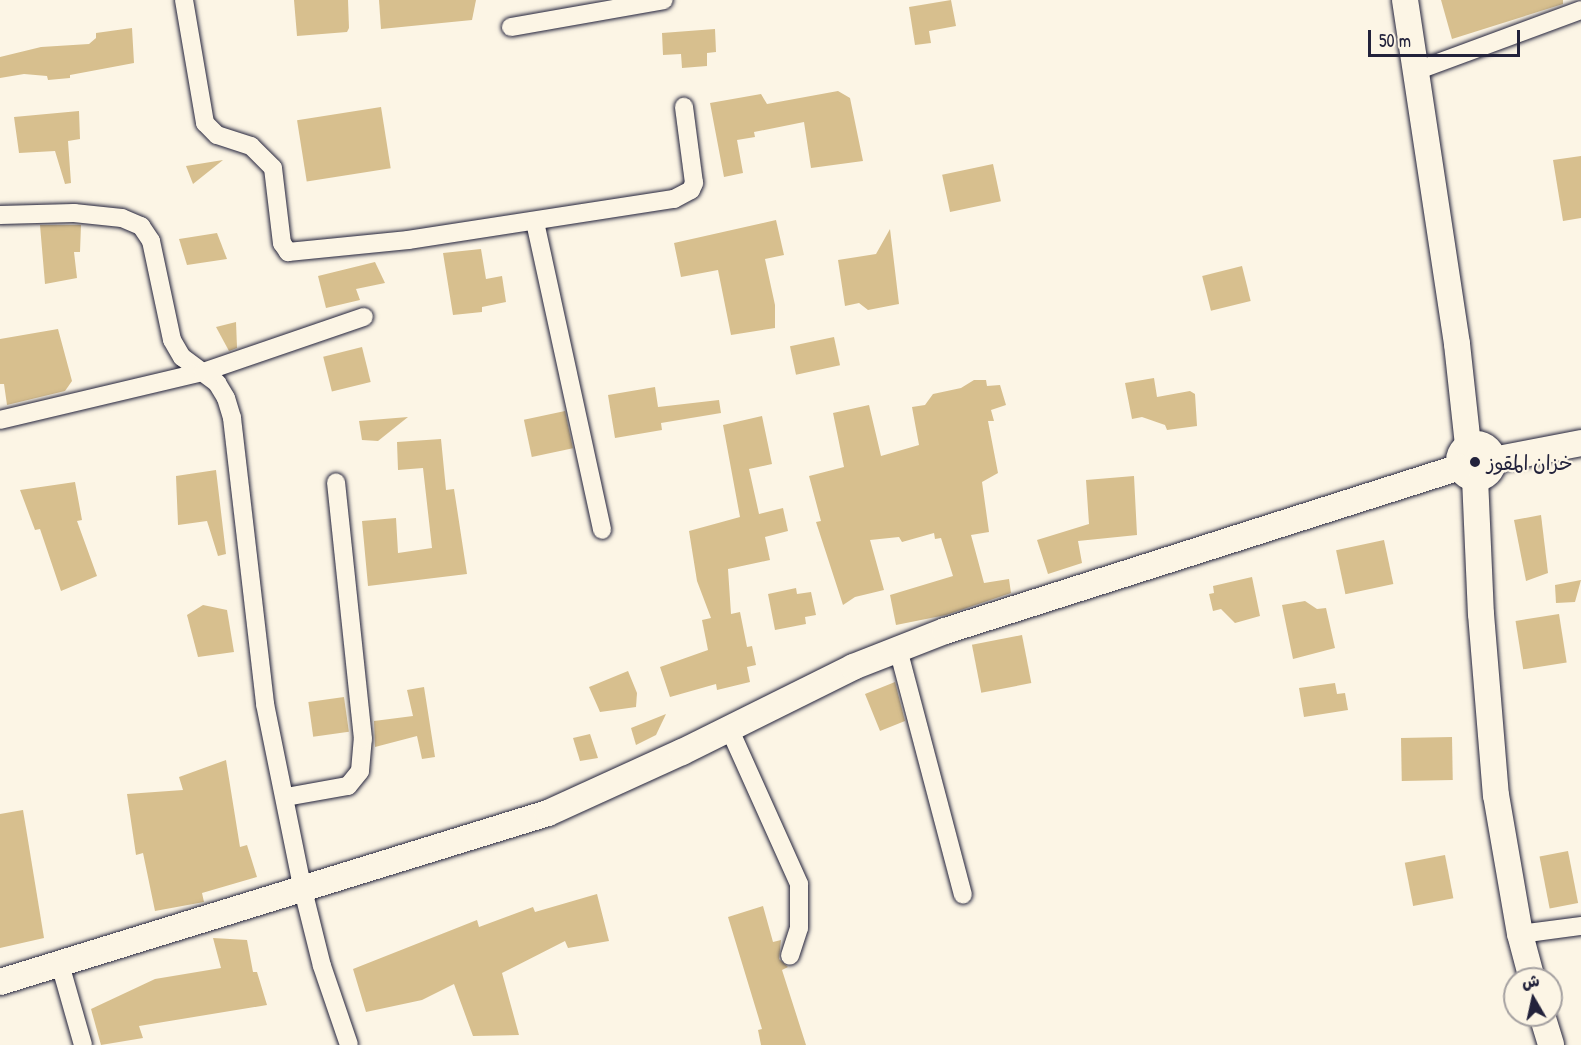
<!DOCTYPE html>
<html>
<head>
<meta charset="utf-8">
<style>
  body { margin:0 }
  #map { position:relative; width:1581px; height:1045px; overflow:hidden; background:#fcf5e5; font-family:"Patrick Hand","Playpen Sans Arabic",sans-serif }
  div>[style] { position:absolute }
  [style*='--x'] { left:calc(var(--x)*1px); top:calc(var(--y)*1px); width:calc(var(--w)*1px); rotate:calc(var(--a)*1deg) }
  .building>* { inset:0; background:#d7bf8e; transform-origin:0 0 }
  .roads { filter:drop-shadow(0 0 2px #22223b) drop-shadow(0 0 2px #22223b) }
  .street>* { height:18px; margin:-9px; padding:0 9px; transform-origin:9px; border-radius:9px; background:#fcf5e5 }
  .secondary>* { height:26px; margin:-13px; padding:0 13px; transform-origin:13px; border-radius:13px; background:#fcf5e5 }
  .secondary>.ring { margin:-13px; padding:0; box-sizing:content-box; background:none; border:26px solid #fcf5e5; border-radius:50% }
  .dots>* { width:16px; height:16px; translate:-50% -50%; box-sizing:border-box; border:3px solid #fcf5e5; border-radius:50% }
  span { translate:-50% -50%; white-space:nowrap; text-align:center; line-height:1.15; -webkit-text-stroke:4.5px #fcf5e5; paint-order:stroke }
  .poi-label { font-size:20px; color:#22223b }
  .left { translate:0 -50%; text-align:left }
  .north { position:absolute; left:1503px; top:967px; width:60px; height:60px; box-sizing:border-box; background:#fcf5e5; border:2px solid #a5a1a1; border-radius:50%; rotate:351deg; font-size:16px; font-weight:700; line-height:24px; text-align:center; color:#22223b }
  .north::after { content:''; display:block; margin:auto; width:21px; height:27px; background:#22223b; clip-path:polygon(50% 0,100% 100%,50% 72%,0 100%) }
  .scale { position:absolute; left:1368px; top:30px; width:152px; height:27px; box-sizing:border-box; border:3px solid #22223b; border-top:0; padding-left:8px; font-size:18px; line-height:21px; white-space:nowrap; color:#22223b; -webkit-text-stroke:4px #fcf5e5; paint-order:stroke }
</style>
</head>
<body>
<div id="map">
  <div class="building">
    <div style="clip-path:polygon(294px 0,348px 0,349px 28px,347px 32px,297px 36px)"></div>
    <div style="clip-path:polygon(379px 0,476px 0,472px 20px,381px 29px)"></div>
    <div style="clip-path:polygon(951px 0,956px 26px,929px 31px,931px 43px,915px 45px,909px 7px)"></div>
    <div style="clip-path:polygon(1441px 0,1563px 0,1563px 4px,1452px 39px)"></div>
    <div style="clip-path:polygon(132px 28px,134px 63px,70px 75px,70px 78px,48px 80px,47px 76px,24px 74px,0 78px,0 57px,41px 47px,89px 44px,96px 38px,96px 33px)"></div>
    <div style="clip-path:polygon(715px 29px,716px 52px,707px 53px,707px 66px,682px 68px,681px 54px,663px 55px,662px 33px)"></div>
    <div style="clip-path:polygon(838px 91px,850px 98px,863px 161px,811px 168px,804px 122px,754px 132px,755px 137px,737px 140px,743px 173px,724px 177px,710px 103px,761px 94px,767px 104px)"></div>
    <div style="left:381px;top:107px;width:62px;height:85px;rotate:81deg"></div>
    <div style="clip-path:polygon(79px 111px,80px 139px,68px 141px,71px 183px,65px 184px,55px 151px,19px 153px,14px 117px)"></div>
    <div style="clip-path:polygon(1581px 156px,1581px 218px,1563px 221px,1553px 160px)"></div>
    <div style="clip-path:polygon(223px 160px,193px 184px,186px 166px)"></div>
    <div style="left:993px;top:164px;width:38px;height:52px;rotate:78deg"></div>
    <div style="clip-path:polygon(776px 220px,784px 255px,765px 259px,775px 305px,775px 328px,731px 335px,718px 270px,681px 277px,674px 243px)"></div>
    <div style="clip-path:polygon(40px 225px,81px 225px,80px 252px,74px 252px,77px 278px,45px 284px)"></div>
    <div style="clip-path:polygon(890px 229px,899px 304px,868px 310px,859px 303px,845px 306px,838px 260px,876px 254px)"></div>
    <div style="clip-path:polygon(217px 233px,227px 259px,187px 265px,179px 239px)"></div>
    <div style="clip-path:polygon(481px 249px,486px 279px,502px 276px,506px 302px,482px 307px,482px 312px,453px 315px,443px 253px)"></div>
    <div style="clip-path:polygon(375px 262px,385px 283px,356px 289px,360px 300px,326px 308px,318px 276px)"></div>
    <div style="left:1242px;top:266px;width:36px;height:41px;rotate:76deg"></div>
    <div style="clip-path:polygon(236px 322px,237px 348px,229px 351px,216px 327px)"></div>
    <div style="clip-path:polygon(58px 329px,72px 381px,65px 391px,7px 405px,4px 384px,0 384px,0 339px)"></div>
    <div style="left:834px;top:337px;width:29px;height:45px;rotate:78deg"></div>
    <div style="left:362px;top:347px;width:36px;height:40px;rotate:76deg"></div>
    <div style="clip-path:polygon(1154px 378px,1157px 397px,1190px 391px,1195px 394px,1197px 426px,1167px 430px,1165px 425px,1142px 417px,1132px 419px,1125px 383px)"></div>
    <div style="clip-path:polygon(974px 380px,986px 380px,987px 386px,1000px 385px,1006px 405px,991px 410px,994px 421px,988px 421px,998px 473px,982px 482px,989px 532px,971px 535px,984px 583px,1009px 579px,1011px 593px,946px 615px,896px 625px,890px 595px,953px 576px,941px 538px,935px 539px,934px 533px,902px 542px,899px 537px,870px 540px,884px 590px,855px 597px,843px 605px,816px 522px,821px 521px,809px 476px,844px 467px,833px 413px,869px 405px,881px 456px,919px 445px,912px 407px,925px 405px,933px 394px,961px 388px)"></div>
    <div style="clip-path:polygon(655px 387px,658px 407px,719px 400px,721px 413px,661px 423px,662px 430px,615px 438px,608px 395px)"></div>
    <div style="left:565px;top:411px;width:38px;height:42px;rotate:78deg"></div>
    <div style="clip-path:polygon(762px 416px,772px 464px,749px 469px,759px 514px,783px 508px,788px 531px,765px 537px,770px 560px,728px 569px,731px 614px,740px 612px,747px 647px,752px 646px,756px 665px,747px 667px,750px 682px,717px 690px,716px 684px,670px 697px,660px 667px,708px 650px,702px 620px,711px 618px,697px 581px,689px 531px,740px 517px,723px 425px)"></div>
    <div style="clip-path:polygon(408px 417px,378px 441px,362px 440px,359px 421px)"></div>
    <div style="clip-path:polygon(441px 439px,446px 490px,454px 489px,467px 574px,368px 586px,362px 521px,396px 518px,398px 553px,432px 548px,423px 468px,398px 470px,397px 442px)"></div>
    <div style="clip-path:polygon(216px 470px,226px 554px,218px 556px,207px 521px,178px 525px,176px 476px)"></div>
    <div style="clip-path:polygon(1134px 476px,1137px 535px,1078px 541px,1082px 563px,1048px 574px,1037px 540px,1089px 524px,1086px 480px)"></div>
    <div style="clip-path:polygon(75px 482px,82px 520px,77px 521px,97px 576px,61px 591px,40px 529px,35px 530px,20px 490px)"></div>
    <div style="clip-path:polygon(1541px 515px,1548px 573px,1526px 581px,1514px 520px)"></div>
    <div style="left:1384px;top:540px;width:45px;height:49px;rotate:78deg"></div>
    <div style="clip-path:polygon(1252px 577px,1260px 616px,1235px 623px,1221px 609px,1213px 611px,1209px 594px,1214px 593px,1213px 586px)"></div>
    <div style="clip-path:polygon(1581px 580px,1575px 602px,1556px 603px,1555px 585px)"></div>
    <div style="clip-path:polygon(796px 588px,797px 594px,811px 592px,816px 615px,805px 617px,806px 624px,775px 630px,768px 594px)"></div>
    <div style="clip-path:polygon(1305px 601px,1317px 609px,1326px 608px,1335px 648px,1293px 659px,1282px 605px)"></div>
    <div style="clip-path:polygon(203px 605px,227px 610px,234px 652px,198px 657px,187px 615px)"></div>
    <div style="left:1559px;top:614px;width:49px;height:44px;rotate:81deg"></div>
    <div style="left:1022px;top:635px;width:49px;height:51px;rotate:79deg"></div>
    <div style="clip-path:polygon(628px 671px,637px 693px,636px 707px,600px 712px,589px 687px)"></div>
    <div style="clip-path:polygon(895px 682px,905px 721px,880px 731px,865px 694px)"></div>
    <div style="clip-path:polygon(1335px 683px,1337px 694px,1345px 693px,1348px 710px,1304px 717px,1299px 688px)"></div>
    <div style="clip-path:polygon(424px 687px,435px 757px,422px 759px,417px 736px,375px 747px,374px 721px,413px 716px,407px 690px)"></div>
    <div style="left:344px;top:697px;width:35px;height:36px;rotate:82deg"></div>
    <div style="clip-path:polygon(666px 714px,656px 735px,636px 745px,631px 728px)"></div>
    <div style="clip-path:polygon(590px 734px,598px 758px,580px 761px,573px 738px)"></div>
    <div style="left:1452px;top:737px;width:43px;height:51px;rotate:89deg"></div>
    <div style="clip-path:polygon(226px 760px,240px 847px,247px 845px,257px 877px,202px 893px,204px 902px,155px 911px,143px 853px,136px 855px,127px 794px,183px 790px,179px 777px)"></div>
    <div style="clip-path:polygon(23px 810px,44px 938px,0 948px,0 814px)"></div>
    <div style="left:1568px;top:851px;width:53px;height:29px;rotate:79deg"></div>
    <div style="left:1445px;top:855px;width:44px;height:41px;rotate:79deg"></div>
    <div style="clip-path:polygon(597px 894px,609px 941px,568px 948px,565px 941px,502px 973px,519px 1035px,473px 1036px,454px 984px,422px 1000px,366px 1012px,353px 969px,477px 920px,479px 927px,533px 907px,535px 912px)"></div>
    <div style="clip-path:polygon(763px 906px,773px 942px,781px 940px,779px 959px,788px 967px,782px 970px,806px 1045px,761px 1045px,758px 1030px,762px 1029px,728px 917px)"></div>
    <div style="clip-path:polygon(213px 938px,247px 940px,253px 972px,257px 972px,267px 1005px,139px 1026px,143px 1038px,101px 1045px,91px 1009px,155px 979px,221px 968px)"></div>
  </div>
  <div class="roads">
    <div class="street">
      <div style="--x:184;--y:0;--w:125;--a:80.3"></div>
      <div style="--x:205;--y:123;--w:17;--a:45"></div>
      <div style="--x:217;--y:135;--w:36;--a:18"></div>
      <div style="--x:251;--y:146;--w:31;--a:45"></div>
      <div style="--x:273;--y:168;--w:76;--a:83.2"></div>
      <div style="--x:282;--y:243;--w:11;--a:56"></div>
      <div style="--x:288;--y:252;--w:121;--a:-5.7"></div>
      <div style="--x:408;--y:240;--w:269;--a:-8.8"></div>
      <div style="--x:674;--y:199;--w:19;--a:-28"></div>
      <div style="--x:691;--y:190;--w:8;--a:-67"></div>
      <div style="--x:694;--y:183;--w:77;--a:-97.5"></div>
      <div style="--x:511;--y:27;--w:155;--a:-10"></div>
      <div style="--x:1416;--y:71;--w:176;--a:-20.3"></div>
      <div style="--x:0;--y:215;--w:74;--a:-1.5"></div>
      <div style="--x:74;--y:213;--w:48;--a:5.9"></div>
      <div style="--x:122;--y:218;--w:21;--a:23"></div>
      <div style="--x:141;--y:226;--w:18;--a:56"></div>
      <div style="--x:151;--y:241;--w:101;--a:78"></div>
      <div style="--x:172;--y:340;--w:20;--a:60"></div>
      <div style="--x:182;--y:357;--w:44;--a:36.6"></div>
      <div style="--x:217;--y:383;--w:17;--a:59"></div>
      <div style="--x:226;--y:398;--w:21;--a:73"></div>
      <div style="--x:232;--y:418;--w:288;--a:83.4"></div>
      <div style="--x:265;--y:704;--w:190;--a:78.5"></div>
      <div style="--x:303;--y:890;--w:78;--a:76"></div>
      <div style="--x:322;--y:966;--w:83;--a:71.1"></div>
      <div style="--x:535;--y:222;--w:315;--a:77.7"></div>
      <div style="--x:0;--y:420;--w:209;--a:-13.3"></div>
      <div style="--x:203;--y:372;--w:170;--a:-18.9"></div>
      <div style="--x:898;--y:649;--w:254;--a:75.2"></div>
      <div style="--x:729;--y:728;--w:171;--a:65.8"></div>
      <div style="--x:799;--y:884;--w:44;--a:90"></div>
      <div style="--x:799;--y:928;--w:29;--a:108"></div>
      <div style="--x:286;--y:797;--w:63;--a:-10.1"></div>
      <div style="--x:348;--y:786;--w:19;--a:-51"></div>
      <div style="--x:360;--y:771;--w:32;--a:-85"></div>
      <div style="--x:363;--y:739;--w:258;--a:-96"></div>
      <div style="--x:1520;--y:934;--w:62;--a:-7.5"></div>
      <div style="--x:60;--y:964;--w:84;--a:74.1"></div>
    </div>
    <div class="secondary">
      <div style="--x:1405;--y:0;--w:348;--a:81.4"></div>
      <div style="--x:1457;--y:344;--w:103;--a:83.8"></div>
      <div class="ring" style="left:1459px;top:444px;width:8px;height:8px"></div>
      <div style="--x:1493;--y:460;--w:90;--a:-10.9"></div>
      <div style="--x:1475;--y:478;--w:136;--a:87.5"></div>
      <div style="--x:1481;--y:614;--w:182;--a:85.3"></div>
      <div style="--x:1496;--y:795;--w:141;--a:80.2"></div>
      <div style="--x:1520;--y:934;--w:47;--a:75.1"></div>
      <div style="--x:0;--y:982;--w:573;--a:-17.14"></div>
      <div style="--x:548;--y:813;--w:147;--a:-24.5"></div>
      <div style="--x:682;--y:752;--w:191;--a:-26.4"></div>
      <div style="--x:853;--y:667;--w:99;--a:-21.4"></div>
      <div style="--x:945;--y:631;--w:540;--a:-17.66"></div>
      <div style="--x:1542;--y:1015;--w:31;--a:73"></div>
    </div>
  </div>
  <div class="dots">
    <div style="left:1475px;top:462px;background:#22223b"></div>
  </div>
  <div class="poi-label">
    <span class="left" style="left:1487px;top:462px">خزان المقوز</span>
  </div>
  <div class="north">ش</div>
  <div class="scale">50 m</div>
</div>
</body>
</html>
